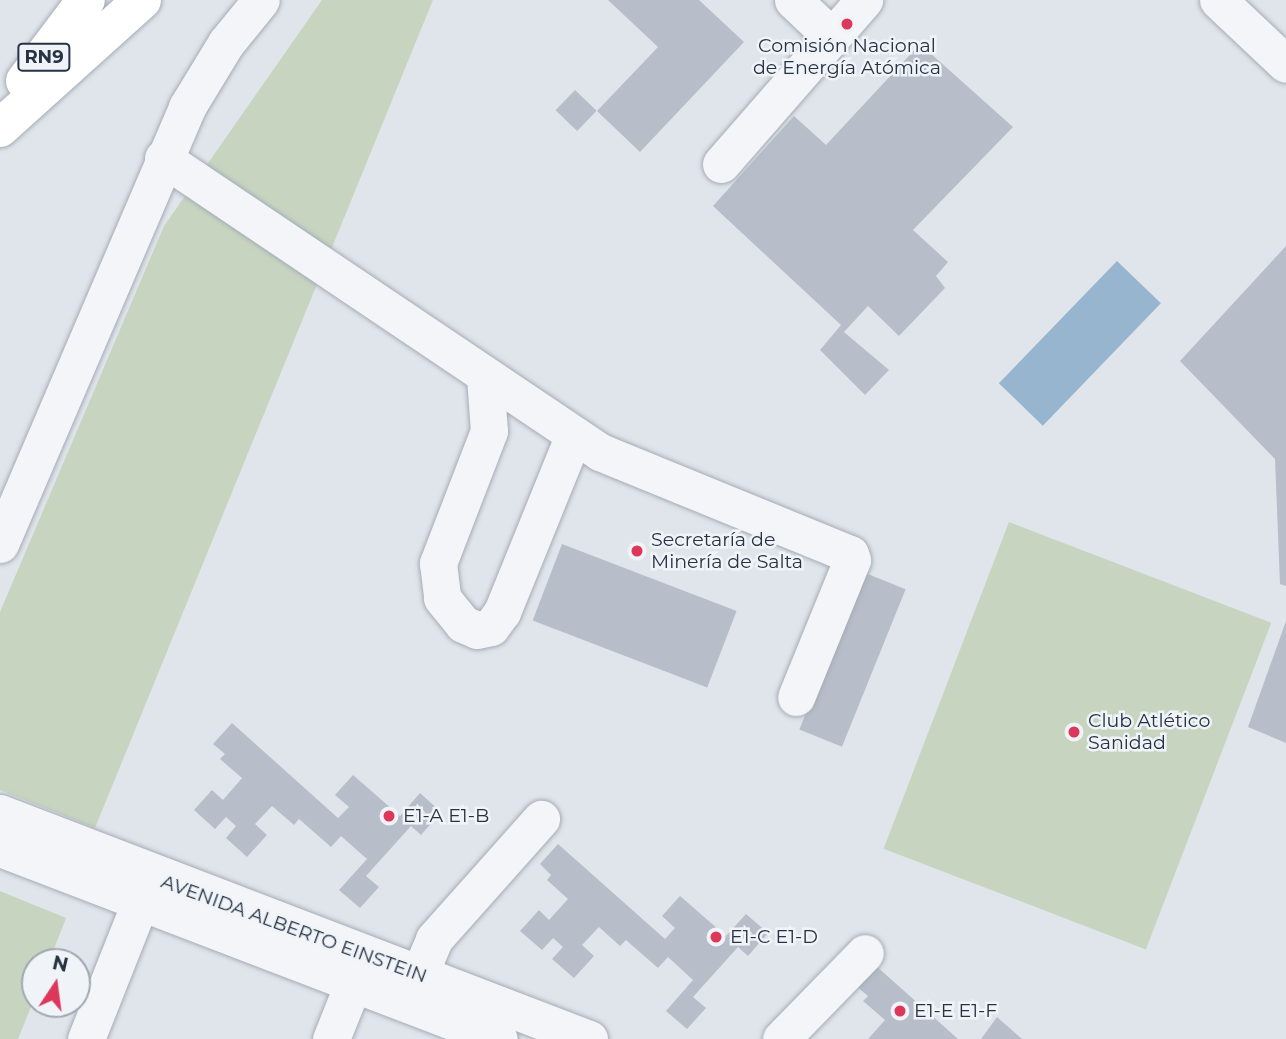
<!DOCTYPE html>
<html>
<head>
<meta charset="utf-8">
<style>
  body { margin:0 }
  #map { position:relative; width:1286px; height:1039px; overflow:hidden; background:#e0e5eb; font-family:Montserrat,sans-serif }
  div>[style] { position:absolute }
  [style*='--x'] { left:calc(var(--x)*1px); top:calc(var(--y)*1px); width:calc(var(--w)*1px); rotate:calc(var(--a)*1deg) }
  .green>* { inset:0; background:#c7d5c0; transform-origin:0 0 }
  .water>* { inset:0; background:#97b5ce; transform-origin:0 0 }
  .building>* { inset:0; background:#b7bec9; transform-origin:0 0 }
  .roads { filter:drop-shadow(0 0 2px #a5acb6) drop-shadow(0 0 2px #a5acb6) }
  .minor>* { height:37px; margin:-18.5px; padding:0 18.5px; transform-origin:18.5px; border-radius:18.5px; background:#f3f5f8 }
  .major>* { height:38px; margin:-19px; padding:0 19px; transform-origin:19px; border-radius:19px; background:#fff }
  .dots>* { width:19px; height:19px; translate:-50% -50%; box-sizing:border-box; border:4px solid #f0f4f8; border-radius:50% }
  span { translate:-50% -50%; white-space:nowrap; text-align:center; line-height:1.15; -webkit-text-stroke:5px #f0f4f8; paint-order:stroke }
  .shield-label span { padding:2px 5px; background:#f0f4f8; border:2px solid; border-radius:5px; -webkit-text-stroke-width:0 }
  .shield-label { font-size:18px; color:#273344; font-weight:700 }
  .poi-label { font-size:19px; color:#273344 }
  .left { translate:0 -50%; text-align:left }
  .street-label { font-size:19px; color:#273344 }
  .north { position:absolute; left:21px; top:948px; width:70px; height:70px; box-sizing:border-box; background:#f0f4f8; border:2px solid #a0a7b0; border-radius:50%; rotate:13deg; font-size:19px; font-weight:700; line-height:28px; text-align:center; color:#273344 }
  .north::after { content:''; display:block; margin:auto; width:24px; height:32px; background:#dd385a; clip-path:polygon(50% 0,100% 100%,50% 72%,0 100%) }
</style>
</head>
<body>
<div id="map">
  <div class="green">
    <div style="clip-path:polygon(322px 0,433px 0,95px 828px,0 790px,0 612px,164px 226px)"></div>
    <div style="left:1009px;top:522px;width:281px;height:350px;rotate:21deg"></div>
    <div style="clip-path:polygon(0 891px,66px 918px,49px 962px,35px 962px,35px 997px,18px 1039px,0 1039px)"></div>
  </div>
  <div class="water">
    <div style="left:1117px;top:261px;width:61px;height:170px;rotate:44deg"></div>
  </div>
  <div class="building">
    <div style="clip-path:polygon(608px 0,699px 0,744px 42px,640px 152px,597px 111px,658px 47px)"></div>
    <div style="clip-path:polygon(920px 44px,1013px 127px,913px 230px,948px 262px,936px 276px,945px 288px,899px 336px,868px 306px,844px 332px,889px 370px,865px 395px,820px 350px,841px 325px,713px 206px,794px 116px,826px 145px)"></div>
    <div style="left:575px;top:90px;width:30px;height:28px;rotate:44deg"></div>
    <div style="clip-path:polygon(1286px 246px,1286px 586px,1280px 584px,1275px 459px,1180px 361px)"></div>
    <div style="left:562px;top:544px;width:187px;height:82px;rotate:21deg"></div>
    <div style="left:863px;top:572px;width:46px;height:170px;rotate:22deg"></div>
    <div style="clip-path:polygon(1286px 621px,1286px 743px,1248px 727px)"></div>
    <div style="clip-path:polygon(232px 723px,338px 818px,349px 807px,335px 795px,353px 775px,400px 816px,420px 793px,441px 812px,421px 835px,411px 826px,366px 876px,379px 887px,360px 908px,339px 890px,367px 859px,341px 836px,331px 847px,299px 819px,294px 825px,272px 806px,255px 824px,267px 835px,247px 857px,226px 838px,236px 826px,226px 817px,215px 829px,194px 810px,212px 790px,223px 800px,242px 778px,220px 759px,225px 754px,213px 744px)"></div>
    <div style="clip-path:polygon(558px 844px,665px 939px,675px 928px,662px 916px,680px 896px,726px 936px,746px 914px,768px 933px,748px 956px,738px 947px,693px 997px,706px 1008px,687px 1029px,666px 1011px,693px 980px,668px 957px,658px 968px,626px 940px,620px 946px,599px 927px,582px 945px,594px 956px,574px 978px,552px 959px,563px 947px,553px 938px,542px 950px,520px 931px,539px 910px,549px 920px,568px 899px,547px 880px,551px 875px,540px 864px)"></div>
    <div style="clip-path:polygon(875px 965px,958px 1039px,868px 1039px,885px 1020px,863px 1001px,868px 996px,856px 986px)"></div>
    <div style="clip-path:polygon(997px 1017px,1022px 1039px,981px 1039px)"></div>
  </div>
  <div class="roads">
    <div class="minor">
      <div style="--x:793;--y:0;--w:51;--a:43.4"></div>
      <div style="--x:1218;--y:0;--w:93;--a:43.3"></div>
      <div style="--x:163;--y:158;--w:527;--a:33.93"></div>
      <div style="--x:600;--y:452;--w:270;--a:22.2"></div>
      <div style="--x:850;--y:554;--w:6;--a:72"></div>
      <div style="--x:852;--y:560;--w:148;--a:112.2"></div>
      <div style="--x:721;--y:164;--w:218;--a:-48.9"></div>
      <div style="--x:485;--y:377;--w:54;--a:85.8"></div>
      <div style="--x:489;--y:431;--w:142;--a:111.1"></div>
      <div style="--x:438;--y:563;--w:35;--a:83"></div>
      <div style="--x:442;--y:598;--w:33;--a:51"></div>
      <div style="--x:463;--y:624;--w:15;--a:23"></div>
      <div style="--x:477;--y:630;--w:14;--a:-12"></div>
      <div style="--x:491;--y:627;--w:19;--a:-54"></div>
      <div style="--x:502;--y:612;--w:191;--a:-67.9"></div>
      <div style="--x:0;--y:544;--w:475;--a:-66.8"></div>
      <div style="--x:187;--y:107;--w:75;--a:-58.6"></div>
      <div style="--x:226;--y:43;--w:55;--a:-50.9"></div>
      <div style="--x:0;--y:813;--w:631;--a:20.99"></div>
      <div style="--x:0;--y:848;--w:534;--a:20.95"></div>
      <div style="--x:419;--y:975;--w:39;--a:-67"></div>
      <div style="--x:434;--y:939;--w:161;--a:-48.3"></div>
      <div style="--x:86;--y:1039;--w:171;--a:-68.4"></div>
      <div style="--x:331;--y:1039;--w:86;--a:-68.2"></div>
      <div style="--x:781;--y:1039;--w:120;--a:-45.7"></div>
    </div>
    <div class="major">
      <div style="--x:25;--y:81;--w:101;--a:-53"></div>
      <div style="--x:0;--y:128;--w:191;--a:-42"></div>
    </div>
  </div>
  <div class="dots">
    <div style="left:847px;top:24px;background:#dd385a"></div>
    <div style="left:637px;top:551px;background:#dd385a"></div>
    <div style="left:1074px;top:732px;background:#dd385a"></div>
    <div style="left:389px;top:816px;background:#dd385a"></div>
    <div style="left:716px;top:937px;background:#dd385a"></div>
    <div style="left:900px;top:1011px;background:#dd385a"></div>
  </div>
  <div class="shield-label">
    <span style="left:44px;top:57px">RN9</span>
  </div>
  <div class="poi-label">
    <span style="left:847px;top:57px">Comisión Nacional<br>de Energía Atómica</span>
    <span class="left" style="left:651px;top:551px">Secretaría de<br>Minería de Salta</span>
    <span class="left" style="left:1088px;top:732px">Club Atlético<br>Sanidad</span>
    <span class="left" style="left:403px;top:816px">E1-A E1-B</span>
    <span class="left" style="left:730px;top:937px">E1-C E1-D</span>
    <span class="left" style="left:914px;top:1011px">E1-E E1-F</span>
  </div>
  <div class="street-label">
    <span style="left:294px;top:929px;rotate:20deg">AVENIDA ALBERTO EINSTEIN</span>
  </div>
  <div class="north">N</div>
</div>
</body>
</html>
